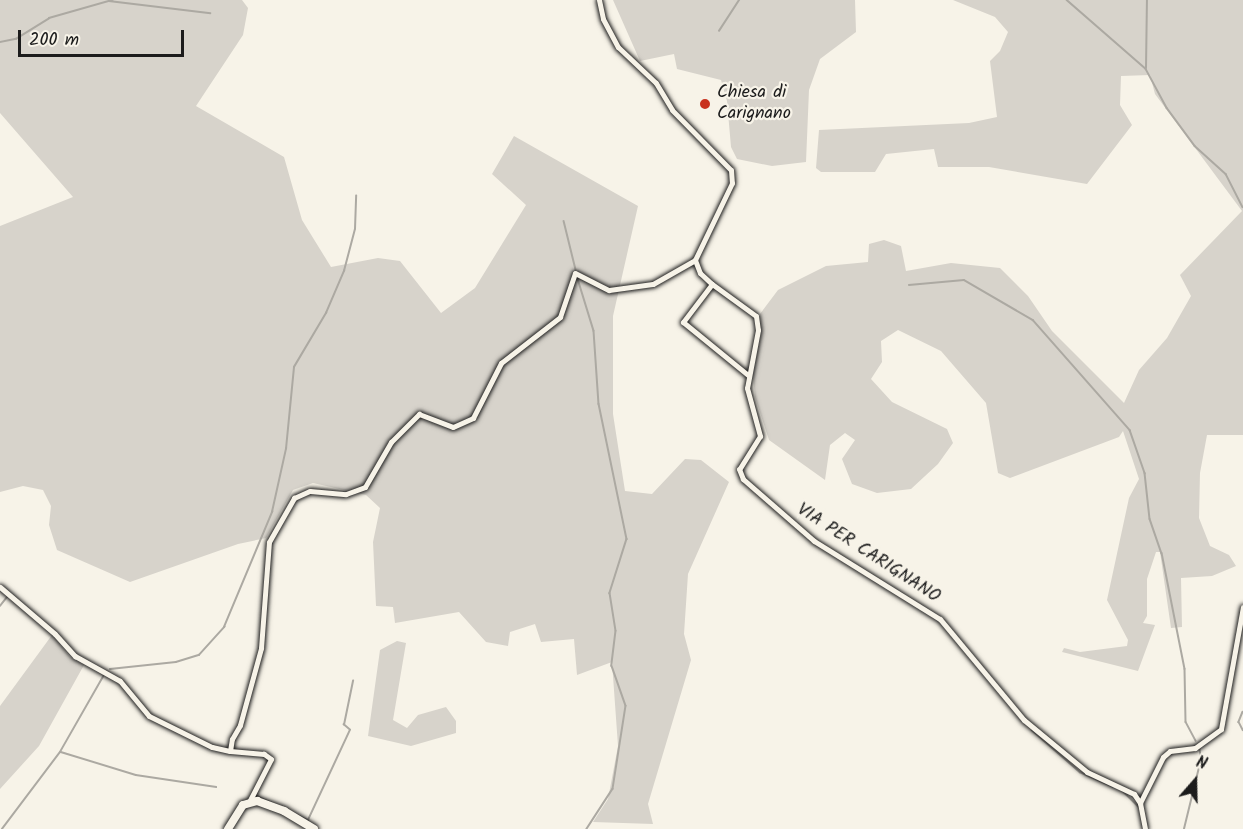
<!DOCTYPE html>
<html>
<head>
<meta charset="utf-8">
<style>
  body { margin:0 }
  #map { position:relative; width:1243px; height:829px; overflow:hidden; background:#f7f3e8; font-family:Kalam,sans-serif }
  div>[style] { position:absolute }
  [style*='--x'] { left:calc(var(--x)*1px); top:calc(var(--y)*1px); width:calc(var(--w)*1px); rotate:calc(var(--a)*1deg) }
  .green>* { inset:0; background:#d7d3cb }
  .stream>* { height:1.5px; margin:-0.75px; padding:0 0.75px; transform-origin:0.75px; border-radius:0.75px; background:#aca9a2 }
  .roads { filter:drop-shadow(0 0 2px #1c1c1c) drop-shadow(0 0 2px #1c1c1c) }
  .street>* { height:5px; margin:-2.5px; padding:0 2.5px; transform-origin:2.5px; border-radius:2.5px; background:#f7f3e8 }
  .secondary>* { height:8px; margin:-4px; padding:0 4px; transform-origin:4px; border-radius:4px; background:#f7f3e8 }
  .dots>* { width:16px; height:16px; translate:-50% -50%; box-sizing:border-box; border:3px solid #f7f3e8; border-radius:50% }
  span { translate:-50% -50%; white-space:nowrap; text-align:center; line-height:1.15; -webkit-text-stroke:4.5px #f7f3e8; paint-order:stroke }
  .poi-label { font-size:18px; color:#1c1c1c }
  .left { translate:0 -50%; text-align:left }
  .street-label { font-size:18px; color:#1c1c1c }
  .north { position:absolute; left:1165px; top:751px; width:60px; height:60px; -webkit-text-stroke:4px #f7f3e8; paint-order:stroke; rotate:20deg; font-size:16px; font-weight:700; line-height:24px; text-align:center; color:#1c1c1c }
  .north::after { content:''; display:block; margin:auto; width:21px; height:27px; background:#1c1c1c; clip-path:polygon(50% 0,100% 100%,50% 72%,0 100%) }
  .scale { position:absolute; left:18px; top:30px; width:166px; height:27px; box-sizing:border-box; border:3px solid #1c1c1c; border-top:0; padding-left:8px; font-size:18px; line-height:21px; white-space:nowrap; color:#1c1c1c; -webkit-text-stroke:4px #f7f3e8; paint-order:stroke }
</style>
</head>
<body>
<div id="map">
  <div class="green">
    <div style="clip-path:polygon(0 0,242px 0,248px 8px,243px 35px,196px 106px,284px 157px,302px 220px,331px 267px,378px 258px,400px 261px,441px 313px,475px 288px,526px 205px,492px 174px,514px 136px,638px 206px,613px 316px,613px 414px,625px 491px,652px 494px,685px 459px,701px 460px,729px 482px,688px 574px,684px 634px,691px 660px,648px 804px,653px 824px,593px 822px,608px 799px,618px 746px,612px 662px,577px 675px,574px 639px,541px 642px,535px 624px,510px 632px,508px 646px,486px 642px,459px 612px,395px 623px,393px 607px,376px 606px,373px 542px,380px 508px,366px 495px,313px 483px,293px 490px,266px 538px,238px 544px,130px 582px,57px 550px,49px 525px,51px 506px,43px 490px,23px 486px,0 492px,0 226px,73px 197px,0 113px)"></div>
    <div style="clip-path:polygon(613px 0,855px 0,856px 32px,820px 59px,809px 90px,806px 162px,772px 166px,737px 159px,731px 147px,727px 101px,721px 80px,677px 69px,674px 54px,640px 61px)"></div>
    <div style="clip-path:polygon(953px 0,1243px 0,1243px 435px,1207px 435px,1200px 473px,1199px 518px,1210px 546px,1229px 555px,1236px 566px,1212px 576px,1181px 578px,1182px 627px,1171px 628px,1160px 552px,1156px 552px,1147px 579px,1147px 616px,1143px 623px,1155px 625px,1138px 671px,1062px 652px,1064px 648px,1080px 652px,1127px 646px,1128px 640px,1107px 600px,1129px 498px,1139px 479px,1123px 431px,1119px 437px,1010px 478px,998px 473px,986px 403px,941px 351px,898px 330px,881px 341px,882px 362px,871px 379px,892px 402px,947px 429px,953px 443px,938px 464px,911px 489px,877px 493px,852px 484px,842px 459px,855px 440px,845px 433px,830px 445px,825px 480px,769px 440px,755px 397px,753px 375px,761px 335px,760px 314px,778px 290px,826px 266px,868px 262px,869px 244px,884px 240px,901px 246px,906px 271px,951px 263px,1000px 268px,1028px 296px,1052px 331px,1124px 403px,1139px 370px,1167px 338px,1191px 296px,1180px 275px,1242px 211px,1155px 94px,1150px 75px,1121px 76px,1120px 105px,1132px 125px,1087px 184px,989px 167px,938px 167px,934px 149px,886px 154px,875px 172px,821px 172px,816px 168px,819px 130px,969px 123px,997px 117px,990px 61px,1000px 51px,1008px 32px,995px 17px)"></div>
    <div style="clip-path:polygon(52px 635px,70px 657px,84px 665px,39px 746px,0 789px,0 706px)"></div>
    <div style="clip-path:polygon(397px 641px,406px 643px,393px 720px,407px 728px,418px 715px,446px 707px,456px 721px,456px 733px,411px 746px,368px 736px,380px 650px)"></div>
  </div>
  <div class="stream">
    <div style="--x:1067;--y:0;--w:105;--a:41.1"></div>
    <div style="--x:1146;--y:69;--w:44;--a:61.7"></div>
    <div style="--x:1167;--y:108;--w:47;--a:53.6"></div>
    <div style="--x:1195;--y:146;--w:42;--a:42.1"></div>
    <div style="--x:1226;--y:174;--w:37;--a:63"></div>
    <div style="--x:109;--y:1;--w:102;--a:6.8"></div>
    <div style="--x:719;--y:31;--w:37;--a:-57"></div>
    <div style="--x:0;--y:42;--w:16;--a:-11"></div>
    <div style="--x:16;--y:39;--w:39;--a:-32"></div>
    <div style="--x:49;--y:18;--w:66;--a:-15.9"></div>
    <div style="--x:1146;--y:68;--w:68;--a:-89.2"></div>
    <div style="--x:564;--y:221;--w:50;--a:76.2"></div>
    <div style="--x:578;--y:279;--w:54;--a:72.9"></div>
    <div style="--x:594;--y:331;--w:73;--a:86.1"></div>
    <div style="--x:599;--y:404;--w:138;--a:78.3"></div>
    <div style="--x:627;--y:539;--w:57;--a:107.5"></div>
    <div style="--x:610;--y:593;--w:38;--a:81"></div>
    <div style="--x:616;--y:631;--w:35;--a:97"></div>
    <div style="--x:612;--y:666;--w:42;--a:70.7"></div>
    <div style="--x:626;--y:706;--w:84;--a:98.9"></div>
    <div style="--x:613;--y:789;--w:48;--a:123"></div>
    <div style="--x:909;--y:285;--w:55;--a:-5.2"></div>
    <div style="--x:964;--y:280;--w:80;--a:30.1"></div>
    <div style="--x:1033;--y:320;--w:147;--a:48.6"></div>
    <div style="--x:1130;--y:430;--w:46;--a:70.8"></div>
    <div style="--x:1145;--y:473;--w:46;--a:83.8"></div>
    <div style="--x:1150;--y:519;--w:36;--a:71"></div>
    <div style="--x:1162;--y:553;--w:118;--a:78.8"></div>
    <div style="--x:1185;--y:669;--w:53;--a:88.9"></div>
    <div style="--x:1186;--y:722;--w:21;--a:62"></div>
    <div style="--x:0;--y:606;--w:11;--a:-52"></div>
    <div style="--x:110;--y:669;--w:66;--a:-6.1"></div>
    <div style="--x:176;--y:662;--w:24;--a:-17"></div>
    <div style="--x:199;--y:655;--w:38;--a:-48"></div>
    <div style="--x:224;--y:627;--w:125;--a:-67.3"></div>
    <div style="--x:272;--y:512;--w:65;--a:-77.5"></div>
    <div style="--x:286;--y:449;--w:82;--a:-84.4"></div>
    <div style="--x:294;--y:367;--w:63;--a:-59.3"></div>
    <div style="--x:326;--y:313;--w:46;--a:-66.8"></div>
    <div style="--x:344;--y:271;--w:43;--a:-75.3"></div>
    <div style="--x:355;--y:229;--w:33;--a:-88"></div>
    <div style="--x:1243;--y:712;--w:11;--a:112"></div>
    <div style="--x:1239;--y:722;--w:9;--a:63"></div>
    <div style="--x:1032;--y:730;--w:64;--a:41.2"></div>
    <div style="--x:1080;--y:772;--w:36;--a:24"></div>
    <div style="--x:61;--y:752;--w:78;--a:17"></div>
    <div style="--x:136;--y:775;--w:81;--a:8.5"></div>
    <div style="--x:1123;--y:791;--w:23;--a:45"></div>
    <div style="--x:255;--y:795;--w:59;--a:25.3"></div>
    <div style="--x:308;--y:820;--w:99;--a:-65"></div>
    <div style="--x:350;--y:730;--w:8;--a:-140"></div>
    <div style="--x:344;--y:725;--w:45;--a:-78.4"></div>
    <div style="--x:2;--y:829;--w:96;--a:-53"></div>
    <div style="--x:60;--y:752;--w:89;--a:-60.3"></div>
    <div style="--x:1184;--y:829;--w:72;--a:-76.3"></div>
    <div style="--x:1201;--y:759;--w:12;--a:-99"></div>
  </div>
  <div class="roads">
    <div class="street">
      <div style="--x:599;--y:0;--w:19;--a:78"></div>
      <div style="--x:603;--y:19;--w:32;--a:62"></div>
      <div style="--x:618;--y:47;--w:52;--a:43.5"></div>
      <div style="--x:656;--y:83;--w:31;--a:59"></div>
      <div style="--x:672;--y:110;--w:84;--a:45.5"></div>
      <div style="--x:731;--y:170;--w:13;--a:86"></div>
      <div style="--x:732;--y:183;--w:85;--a:115.7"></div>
      <div style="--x:695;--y:260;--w:14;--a:69"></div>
      <div style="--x:700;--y:273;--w:16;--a:43"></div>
      <div style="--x:712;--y:284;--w:54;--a:36"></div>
      <div style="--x:756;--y:316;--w:14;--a:82"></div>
      <div style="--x:758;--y:330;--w:59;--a:100.7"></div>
      <div style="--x:747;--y:388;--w:50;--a:74.8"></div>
      <div style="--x:760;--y:436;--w:39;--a:122"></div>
      <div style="--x:739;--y:469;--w:11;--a:68"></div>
      <div style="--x:743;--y:479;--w:94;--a:41.1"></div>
      <div style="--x:814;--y:541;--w:148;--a:31.8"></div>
      <div style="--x:940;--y:619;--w:131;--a:50.3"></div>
      <div style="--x:1024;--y:720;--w:82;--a:39.5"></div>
      <div style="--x:1087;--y:772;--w:52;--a:25.1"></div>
      <div style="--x:1134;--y:794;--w:11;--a:56"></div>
      <div style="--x:1140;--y:803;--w:26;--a:79"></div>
      <div style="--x:712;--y:284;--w:48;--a:127.3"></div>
      <div style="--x:683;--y:322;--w:84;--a:39.2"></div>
      <div style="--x:0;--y:587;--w:72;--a:40.5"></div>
      <div style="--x:55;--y:634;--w:30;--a:48"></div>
      <div style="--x:75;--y:656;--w:51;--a:29.1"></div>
      <div style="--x:120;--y:681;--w:45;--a:50.4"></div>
      <div style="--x:149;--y:716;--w:70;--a:26.2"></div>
      <div style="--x:212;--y:747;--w:18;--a:13"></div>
      <div style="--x:249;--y:802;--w:48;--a:-62.9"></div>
      <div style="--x:271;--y:759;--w:9;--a:-144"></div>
      <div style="--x:264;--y:754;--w:34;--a:-175"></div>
      <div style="--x:230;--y:751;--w:12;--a:-81"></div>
      <div style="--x:232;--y:739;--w:16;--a:-60"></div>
      <div style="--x:240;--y:725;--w:80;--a:-74.7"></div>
      <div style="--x:261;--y:648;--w:106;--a:-85.7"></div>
      <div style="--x:269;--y:542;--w:51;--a:-60.4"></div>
      <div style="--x:294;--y:498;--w:17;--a:-24"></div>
      <div style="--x:310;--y:491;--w:36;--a:5"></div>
      <div style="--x:346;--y:494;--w:20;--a:-20"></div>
      <div style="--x:365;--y:487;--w:52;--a:-60"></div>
      <div style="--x:391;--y:442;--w:40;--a:-45"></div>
      <div style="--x:419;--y:414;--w:36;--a:21"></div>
      <div style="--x:453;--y:427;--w:22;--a:-24"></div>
      <div style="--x:473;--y:418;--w:62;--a:-63"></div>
      <div style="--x:501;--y:363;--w:75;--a:-37.9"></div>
      <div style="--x:560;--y:317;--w:46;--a:-71.2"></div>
      <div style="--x:575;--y:273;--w:38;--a:27"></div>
      <div style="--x:609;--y:290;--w:44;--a:-7.8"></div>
      <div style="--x:653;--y:284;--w:48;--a:-29.7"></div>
      <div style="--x:1140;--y:803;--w:51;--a:-63.4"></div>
      <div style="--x:1163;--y:757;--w:9;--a:-41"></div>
      <div style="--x:1170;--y:751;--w:25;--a:-7"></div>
      <div style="--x:1195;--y:748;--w:32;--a:-36"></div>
      <div style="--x:1221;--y:729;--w:124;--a:-79.8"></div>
    </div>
    <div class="secondary">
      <div style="--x:228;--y:829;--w:28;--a:-58"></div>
      <div style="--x:243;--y:805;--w:15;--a:-16"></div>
      <div style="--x:257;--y:801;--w:29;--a:20"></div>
      <div style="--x:284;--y:811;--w:35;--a:31"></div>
    </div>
  </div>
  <div class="dots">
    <div style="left:705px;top:104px;background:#c8321e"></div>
  </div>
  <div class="poi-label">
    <span class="left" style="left:717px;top:104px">Chiesa di<br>Carignano</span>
  </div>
  <div class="street-label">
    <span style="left:868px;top:554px;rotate:33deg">VIA PER CARIGNANO</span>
  </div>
  <div class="north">N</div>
  <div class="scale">200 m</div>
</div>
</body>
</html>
